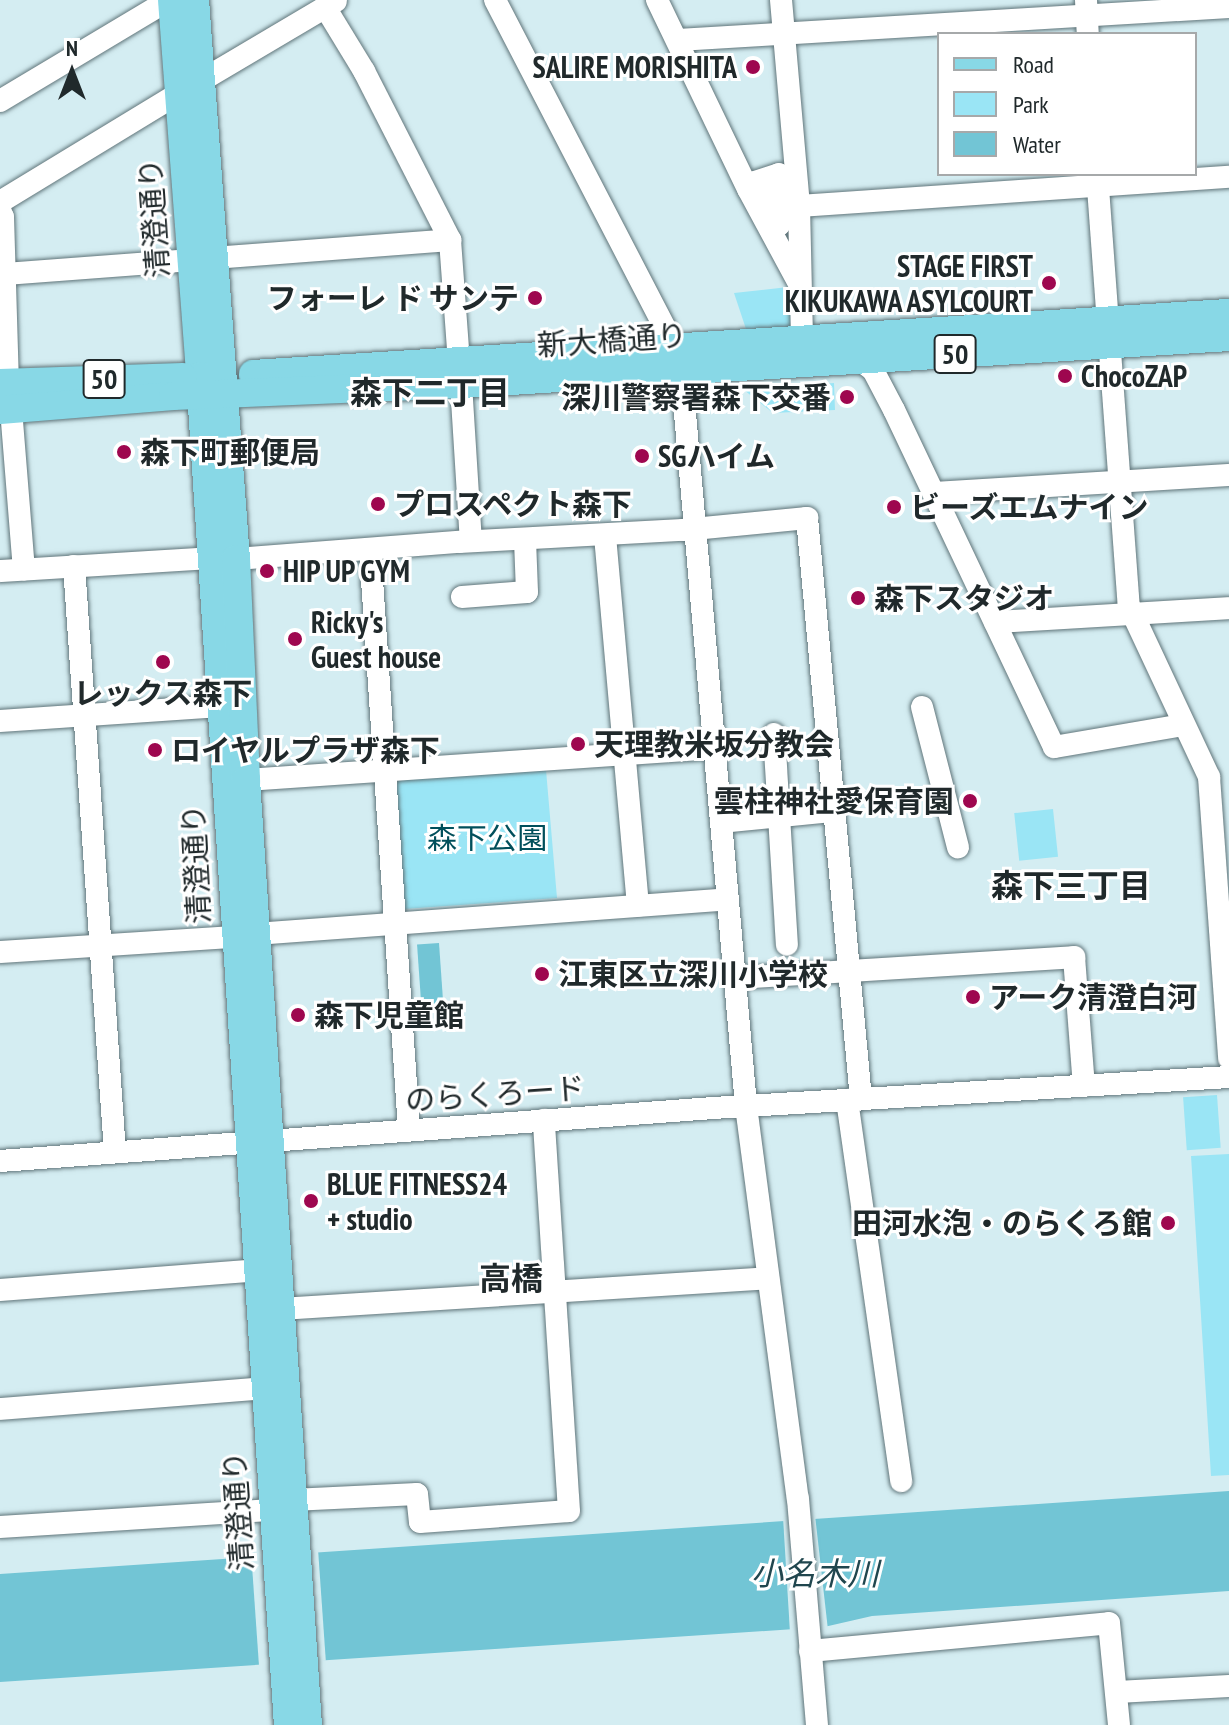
<!DOCTYPE html>
<html>
<head>
<meta charset="utf-8">
<style>
  body { margin:0 }
  #map { position:relative; width:1229px; height:1725px; overflow:hidden; background:#d4edf2; font-family:"PT Sans Narrow","Noto Sans JP",sans-serif }
  div>[style] { position:absolute }
  [style*='--x'] { left:calc(var(--x)*1px); top:calc(var(--y)*1px); width:calc(var(--w)*1px); rotate:calc(var(--a)*1deg) }
  .green>* { inset:0; background:#9ae5f5; transform-origin:0 0 }
  .water>* { inset:0; background:#72c5d5; transform-origin:0 0 }
  .pier>* { inset:0; background:#d4edf2; transform-origin:0 0 }
  .roads { filter:drop-shadow(0 0 2px #60757a) drop-shadow(0 0 2px #60757a) }
  .minor>* { height:22px; margin:-11px; padding:0 11px; transform-origin:11px; border-radius:11px; background:#fff }
  .major>* { height:28px; margin:-14px; padding:0 14px; transform-origin:14px; border-radius:14px; background:#88d8e6 }
  .dots>* { width:22px; height:22px; translate:-50% -50%; box-sizing:border-box; border:4px solid #fff; border-radius:50% }
  span { translate:-50% -50%; white-space:nowrap; text-align:center; line-height:1.15; -webkit-text-stroke:6px #fff; paint-order:stroke }
  .shield-label span { padding:2px 6px; background:#fff; border:2px solid; border-radius:6px; -webkit-text-stroke-width:0 }
  .shield-label { font-size:28px; color:#20292b; font-weight:700 }
  .poi-label { font-size:30px; color:#20292b; font-weight:700 }
  .right { translate:-100% -50%; text-align:right }
  .left { translate:0 -50%; text-align:left }
  .street-label { font-size:30px; color:#20292b }
  .park-label { font-size:30px; color:#014f5b }
  .neighbourhood-label { font-size:32px; color:#20292b; font-weight:700 }
  .water-label { font-size:32px; color:#20464e; font-style:italic }
  .legend { position:absolute; left:937px; top:32px; width:260px; height:144px; box-sizing:border-box; background:#fff; border:2px solid #a6a9aa; margin:0; padding:10px 14px; list-style:none; font-size:24px; color:#20292b }
  .legend li { display:flex; align-items:center; gap:16px; height:40px }
  .legend b { width:40px; border:2px solid #a6a9aa }
  .north { position:absolute; left:32px; top:32px; width:80px; height:80px; -webkit-text-stroke:6px #fff; paint-order:stroke; rotate:0deg; font-size:22px; font-weight:700; line-height:32px; text-align:center; color:#20292b }
  .north::after { content:''; display:block; margin:auto; width:28px; height:36px; background:#20292b; clip-path:polygon(50% 0,100% 100%,50% 72%,0 100%) }
</style>
</head>
<body>
<div id="map">
  <div class="green">
    <div style="clip-path:polygon(797px 286px,799px 335px,749px 338px,734px 293px)"></div>
    <div style="clip-path:polygon(834px 383px,835px 410px,773px 413px,744px 390px)"></div>
    <div style="clip-path:polygon(546px 770px,557px 898px,404px 909px,395px 786px,399px 780px)"></div>
    <div style="left:1053px;top:809px;width:48px;height:39px;rotate:84deg"></div>
    <div style="left:1217px;top:1095px;width:53px;height:34px;rotate:86deg"></div>
    <div style="clip-path:polygon(1229px 1154px,1229px 1475px,1211px 1476px,1191px 1156px)"></div>
  </div>
  <div class="water">
    <div style="left:439px;top:943px;width:66px;height:22px;rotate:86deg"></div>
    <div style="clip-path:polygon(1229px 1491px,1229px 1591px,872px 1616px,824px 1627px,0 1682px,0 1574px)"></div>
  </div>
  <div class="pier">
    <div style="clip-path:polygon(815px 1515px,828px 1630px,790px 1633px,783px 1517px)"></div>
    <div style="left:318px;top:1549px;width:112px;height:67px;rotate:86deg"></div>
  </div>
  <div class="roads">
    <div class="minor">
      <div style="--x:495;--y:0;--w:402;--a:62.6"></div>
      <div style="--x:680;--y:357;--w:752;--a:84.96"></div>
      <div style="--x:746;--y:1106;--w:396;--a:82.5"></div>
      <div style="--x:798;--y:1499;--w:227;--a:85.2"></div>
      <div style="--x:657;--y:0;--w:210;--a:64.3"></div>
      <div style="--x:748;--y:189;--w:106;--a:61.7"></div>
      <div style="--x:781;--y:0;--w:207;--a:85"></div>
      <div style="--x:799;--y:206;--w:131;--a:88.7"></div>
      <div style="--x:1086;--y:0;--w:34;--a:87"></div>
      <div style="--x:325;--y:7;--w:75;--a:58.6"></div>
      <div style="--x:364;--y:71;--w:190;--a:63"></div>
      <div style="--x:450;--y:240;--w:122;--a:85.8"></div>
      <div style="--x:678;--y:40;--w:552;--a:-3.43"></div>
      <div style="--x:199;--y:82;--w:159;--a:-30.6"></div>
      <div style="--x:0;--y:101;--w:197;--a:-30.9"></div>
      <div style="--x:779;--y:174;--w:32;--a:85"></div>
      <div style="--x:782;--y:206;--w:19;--a:99"></div>
      <div style="--x:779;--y:225;--w:49;--a:-119.2"></div>
      <div style="--x:755;--y:182;--w:25;--a:-18"></div>
      <div style="--x:1097;--y:174;--w:433;--a:85.8"></div>
      <div style="--x:1129;--y:606;--w:189;--a:64.9"></div>
      <div style="--x:1209;--y:777;--w:282;--a:85.9"></div>
      <div style="--x:0;--y:202;--w:210;--a:-31.3"></div>
      <div style="--x:799;--y:206;--w:431;--a:-3.9"></div>
      <div style="--x:0;--y:210;--w:8;--a:67"></div>
      <div style="--x:3;--y:217;--w:166;--a:88.3"></div>
      <div style="--x:213;--y:258;--w:238;--a:-4.3"></div>
      <div style="--x:5;--y:274;--w:187;--a:-4.3"></div>
      <div style="--x:860;--y:360;--w:16;--a:38"></div>
      <div style="--x:873;--y:370;--w:45;--a:62.3"></div>
      <div style="--x:894;--y:410;--w:373;--a:64.6"></div>
      <div style="--x:1054;--y:747;--w:131;--a:-9.7"></div>
      <div style="--x:461;--y:384;--w:157;--a:86.4"></div>
      <div style="--x:11;--y:409;--w:161;--a:85.4"></div>
      <div style="--x:933;--y:493;--w:297;--a:-3.5"></div>
      <div style="--x:605;--y:536;--w:371;--a:84.9"></div>
      <div style="--x:370;--y:550;--w:581;--a:86.15"></div>
      <div style="--x:236;--y:559;--w:224;--a:-4.4"></div>
      <div style="--x:459;--y:542;--w:224;--a:-3.1"></div>
      <div style="--x:683;--y:530;--w:125;--a:-5.5"></div>
      <div style="--x:807;--y:518;--w:584;--a:84.69"></div>
      <div style="--x:74;--y:566;--w:587;--a:86"></div>
      <div style="--x:0;--y:571;--w:212;--a:-3.5"></div>
      <div style="--x:462;--y:597;--w:65;--a:-4.4"></div>
      <div style="--x:527;--y:592;--w:53;--a:-92.2"></div>
      <div style="--x:995;--y:622;--w:234;--a:-3.4"></div>
      <div style="--x:922;--y:707;--w:145;--a:75.6"></div>
      <div style="--x:0;--y:721;--w:206;--a:-3.9"></div>
      <div style="--x:206;--y:707;--w:21;--a:-45"></div>
      <div style="--x:774;--y:734;--w:211;--a:86.5"></div>
      <div style="--x:246;--y:780;--w:470;--a:-3.9"></div>
      <div style="--x:721;--y:822;--w:113;--a:-5.6"></div>
      <div style="--x:256;--y:934;--w:473;--a:-4.2"></div>
      <div style="--x:0;--y:952;--w:235;--a:-3.7"></div>
      <div style="--x:735;--y:978;--w:340;--a:-3.5"></div>
      <div style="--x:1074;--y:957;--w:129;--a:85.6"></div>
      <div style="--x:847;--y:1100;--w:385;--a:81.9"></div>
      <div style="--x:0;--y:1161;--w:715;--a:-4.25"></div>
      <div style="--x:713;--y:1108;--w:517;--a:-3.44"></div>
      <div style="--x:0;--y:1290;--w:258;--a:-4.4"></div>
      <div style="--x:280;--y:1309;--w:489;--a:-3.6"></div>
      <div style="--x:0;--y:1409;--w:266;--a:-4.5"></div>
      <div style="--x:292;--y:1500;--w:125;--a:-2.7"></div>
      <div style="--x:417;--y:1494;--w:28;--a:84"></div>
      <div style="--x:420;--y:1522;--w:149;--a:-4.2"></div>
      <div style="--x:569;--y:1511;--w:392;--a:-93.7"></div>
      <div style="--x:0;--y:1527;--w:273;--a:-3.6"></div>
      <div style="--x:810;--y:1651;--w:300;--a:-5.3"></div>
      <div style="--x:1109;--y:1623;--w:102;--a:84.4"></div>
      <div style="--x:1117;--y:1692;--w:112;--a:-3.1"></div>
    </div>
    <div class="major">
      <div style="--x:172;--y:0;--w:377;--a:85.7"></div>
      <div style="--x:200;--y:376;--w:1352;--a:86.27"></div>
      <div style="--x:195;--y:0;--w:561;--a:85.81"></div>
      <div style="--x:236;--y:559;--w:221;--a:87.4"></div>
      <div style="--x:246;--y:780;--w:947;--a:86.25"></div>
      <div style="--x:253;--y:374;--w:978;--a:-3.58"></div>
      <div style="--x:0;--y:383;--w:183;--a:-1.9"></div>
      <div style="--x:0;--y:410;--w:174;--a:-4.6"></div>
      <div style="--x:173;--y:396;--w:288;--a:-2.4"></div>
      <div style="--x:461;--y:384;--w:769;--a:-3.5"></div>
    </div>
  </div>
  <div class="dots">
    <div style="left:753px;top:67px;background:#9e074f"></div>
    <div style="left:1049px;top:283px;background:#9e074f"></div>
    <div style="left:535px;top:298px;background:#9e074f"></div>
    <div style="left:1065px;top:376px;background:#9e074f"></div>
    <div style="left:847px;top:397px;background:#9e074f"></div>
    <div style="left:124px;top:452px;background:#9e074f"></div>
    <div style="left:642px;top:456px;background:#9e074f"></div>
    <div style="left:378px;top:504px;background:#9e074f"></div>
    <div style="left:894px;top:507px;background:#9e074f"></div>
    <div style="left:267px;top:571px;background:#9e074f"></div>
    <div style="left:858px;top:598px;background:#9e074f"></div>
    <div style="left:295px;top:639px;background:#9e074f"></div>
    <div style="left:163px;top:662px;background:#9e074f"></div>
    <div style="left:578px;top:744px;background:#9e074f"></div>
    <div style="left:155px;top:750px;background:#9e074f"></div>
    <div style="left:970px;top:801px;background:#9e074f"></div>
    <div style="left:542px;top:974px;background:#9e074f"></div>
    <div style="left:973px;top:997px;background:#9e074f"></div>
    <div style="left:298px;top:1015px;background:#9e074f"></div>
    <div style="left:311px;top:1201px;background:#9e074f"></div>
    <div style="left:1168px;top:1223px;background:#9e074f"></div>
  </div>
  <div class="shield-label">
    <span style="left:955px;top:354px">50</span>
    <span style="left:104px;top:379px">50</span>
  </div>
  <div class="poi-label">
    <span class="right" style="left:737px;top:67px">SALIRE MORISHITA</span>
    <span class="right" style="left:1033px;top:283px">STAGE FIRST<br>KIKUKAWA ASYLCOURT</span>
    <span class="right" style="left:519px;top:298px">フォーレ ド サンテ</span>
    <span class="left" style="left:1081px;top:376px">ChocoZAP</span>
    <span class="right" style="left:831px;top:397px">深川警察署森下交番</span>
    <span class="left" style="left:140px;top:452px">森下町郵便局</span>
    <span class="left" style="left:658px;top:456px">SGハイム</span>
    <span class="left" style="left:394px;top:504px">プロスペクト森下</span>
    <span class="left" style="left:910px;top:507px">ビーズエムナイン</span>
    <span class="left" style="left:283px;top:571px">HIP UP GYM</span>
    <span class="left" style="left:874px;top:598px">森下スタジオ</span>
    <span class="left" style="left:311px;top:639px">Ricky's<br>Guest house</span>
    <span style="left:163px;top:693px">レックス森下</span>
    <span class="left" style="left:594px;top:744px">天理教米坂分教会</span>
    <span class="left" style="left:171px;top:750px">ロイヤルプラザ森下</span>
    <span class="right" style="left:954px;top:801px">雲柱神社愛保育園</span>
    <span class="left" style="left:558px;top:974px">江東区立深川小学校</span>
    <span class="left" style="left:989px;top:997px">アーク清澄白河</span>
    <span class="left" style="left:314px;top:1015px">森下児童館</span>
    <span class="left" style="left:327px;top:1201px">BLUE FITNESS24<br>+ studio</span>
    <span class="right" style="left:1152px;top:1223px">田河水泡・のらくろ館</span>
  </div>
  <div class="street-label">
    <span style="left:154px;top:218px;rotate:-94deg">清澄通り</span>
    <span style="left:612px;top:340px;rotate:-4deg">新大橋通り</span>
    <span style="left:196px;top:864px;rotate:-93deg">清澄通り</span>
    <span style="left:495px;top:1094px;rotate:-4deg">のらくろード</span>
    <span style="left:238px;top:1511px;rotate:-94deg">清澄通り</span>
  </div>
  <div class="park-label">
    <span style="left:487px;top:838px">森下公園</span>
  </div>
  <div class="neighbourhood-label">
    <span style="left:430px;top:392px">森下二丁目</span>
    <span style="left:1071px;top:885px">森下三丁目</span>
    <span style="left:511px;top:1278px">高橋</span>
  </div>
  <div class="water-label">
    <span style="left:815px;top:1573px">小名木川</span>
  </div>
  <ul class="legend">
  <li><b style="height:10px;background:#88d8e6"></b>Road</li>
  <li><b style="height:22px;background:#9ae5f5"></b>Park</li>
  <li><b style="height:22px;background:#72c5d5"></b>Water</li>
  </ul>
  <div class="north">N</div>
</div>
</body>
</html>
